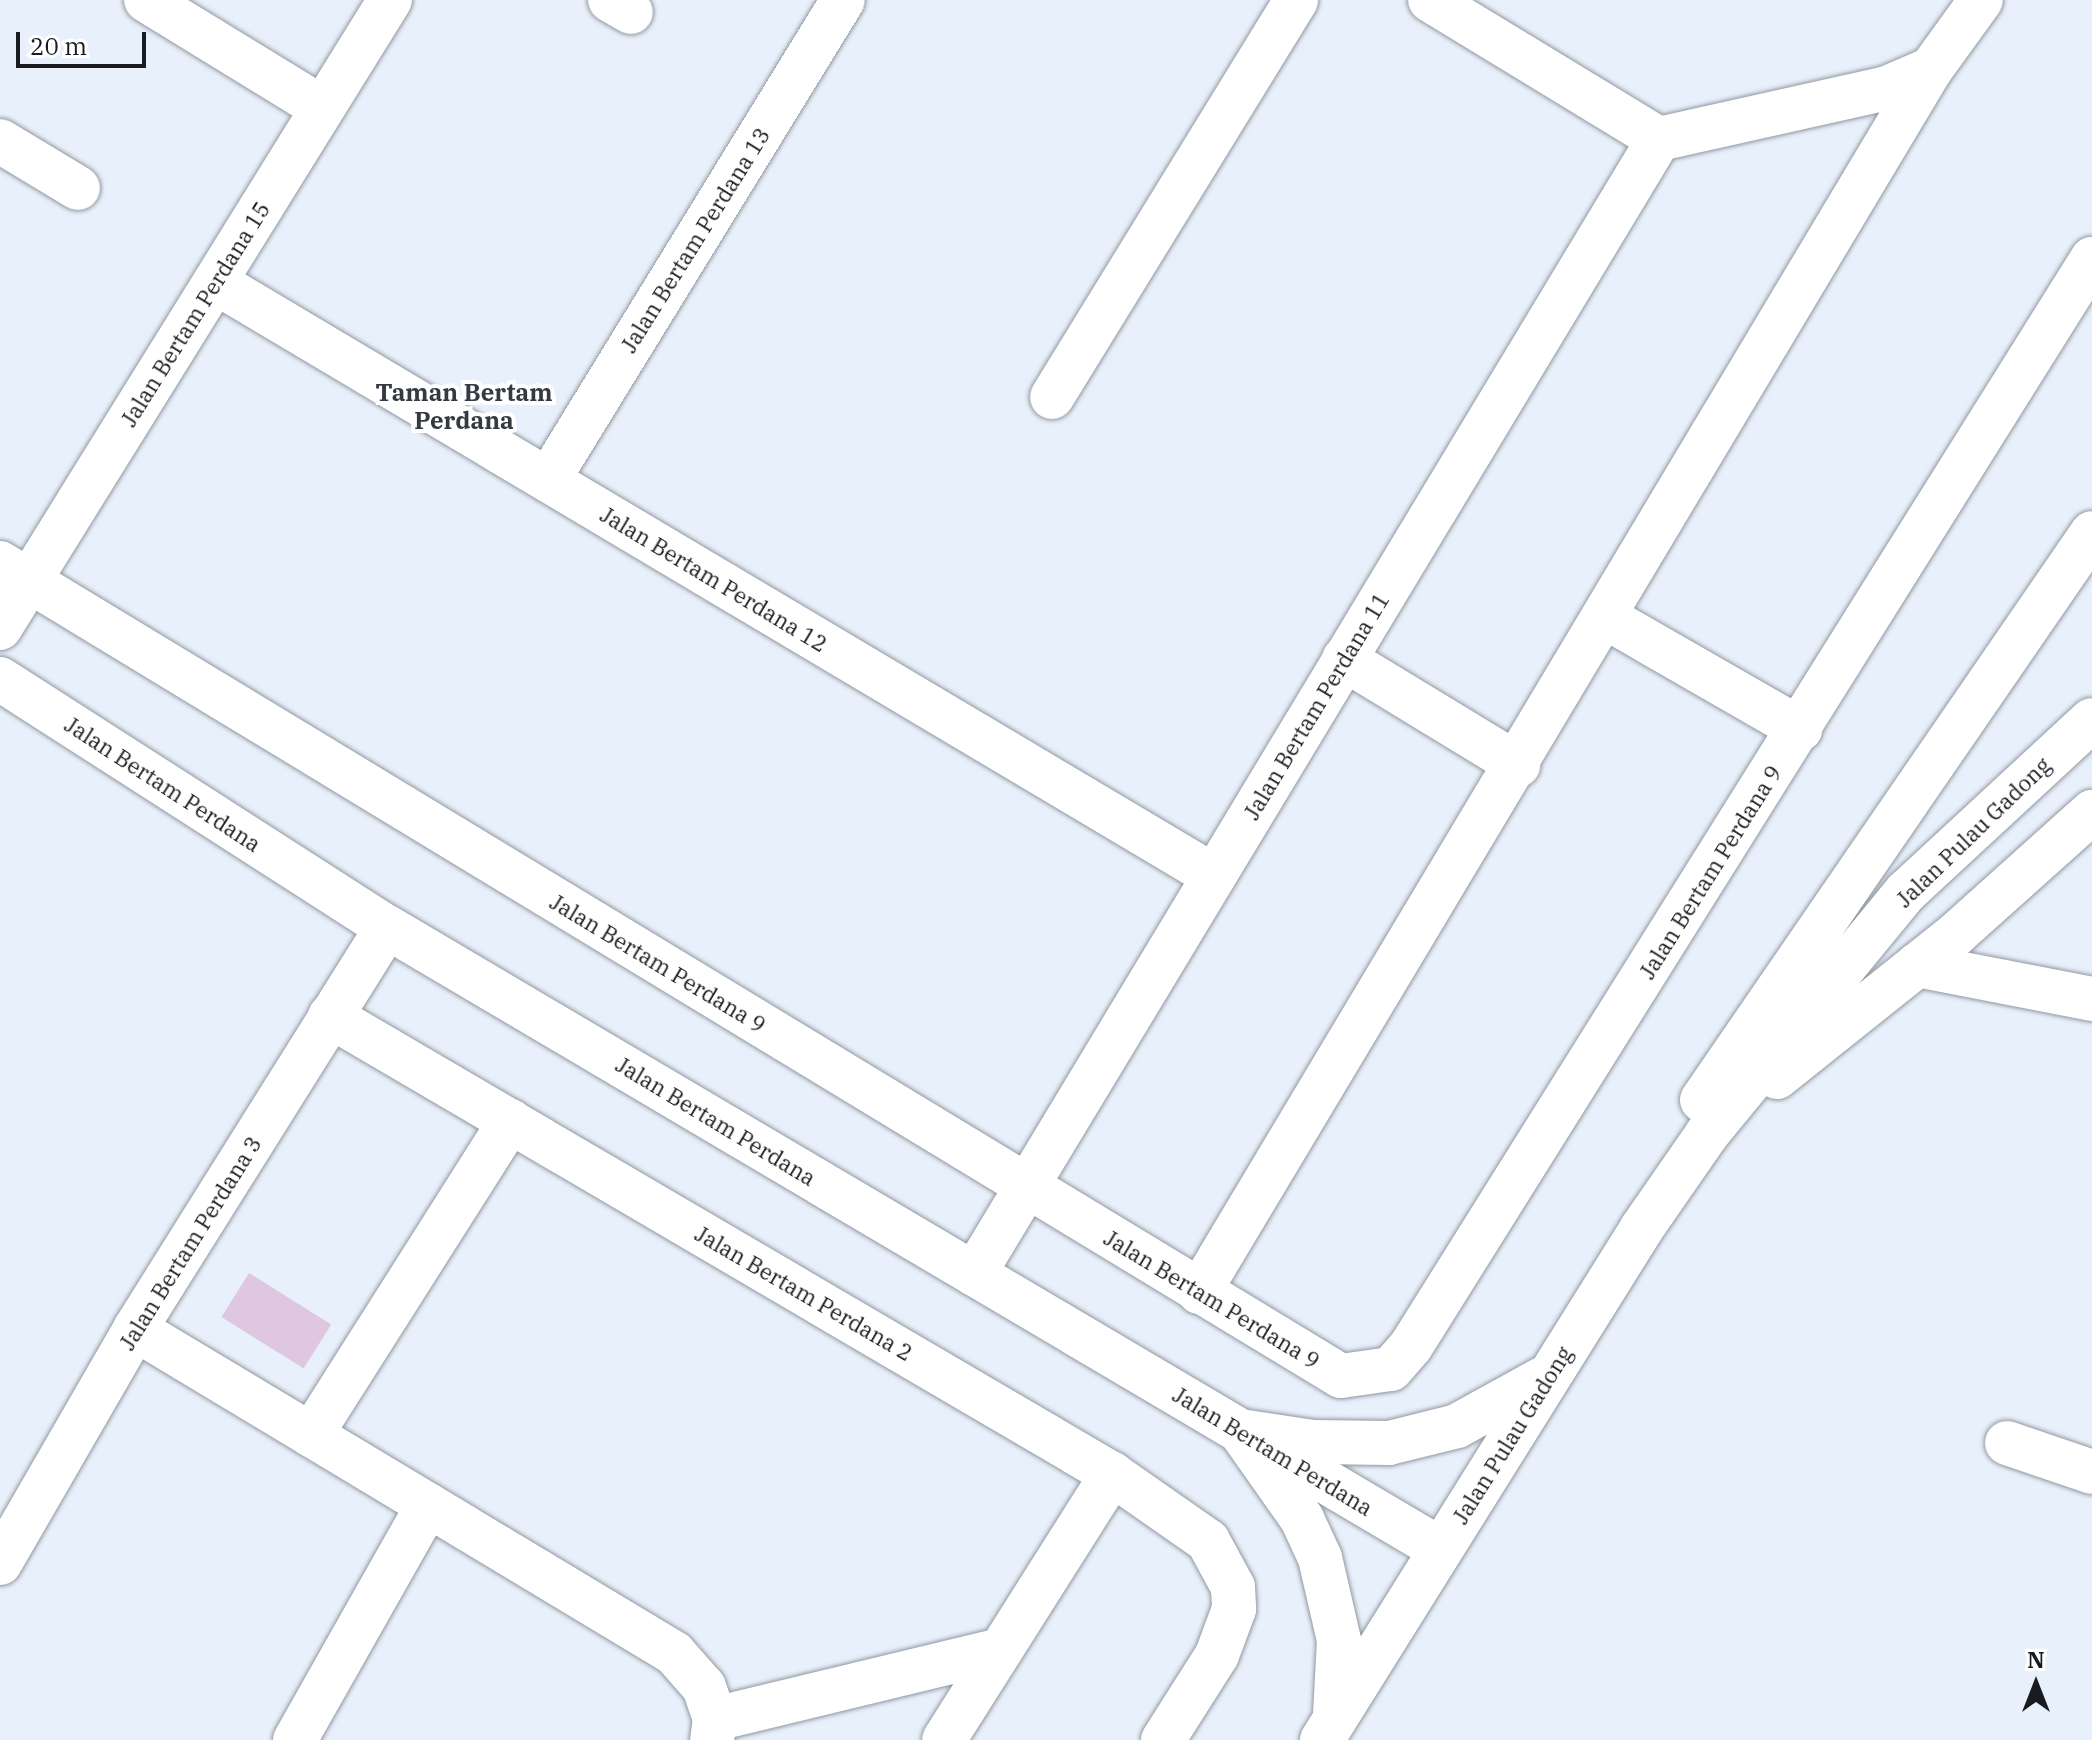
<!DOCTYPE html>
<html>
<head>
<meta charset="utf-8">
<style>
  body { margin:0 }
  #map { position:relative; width:2092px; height:1740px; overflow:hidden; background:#e8f0fb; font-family:"IBM Plex Serif",serif }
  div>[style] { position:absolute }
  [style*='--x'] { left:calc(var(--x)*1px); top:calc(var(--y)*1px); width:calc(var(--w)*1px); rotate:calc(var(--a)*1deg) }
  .green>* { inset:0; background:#dfc7e1; transform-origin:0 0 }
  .roads { filter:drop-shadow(0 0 2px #9198a1) drop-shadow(0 0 2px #9198a1) }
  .minor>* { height:44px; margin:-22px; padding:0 22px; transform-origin:22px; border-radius:22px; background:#fff }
  .major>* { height:44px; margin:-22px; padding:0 22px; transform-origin:22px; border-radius:22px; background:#fff }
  span { translate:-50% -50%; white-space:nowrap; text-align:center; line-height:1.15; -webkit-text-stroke:8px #fff; paint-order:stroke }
  .street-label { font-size:22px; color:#181b1f }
  .neighbourhood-label { font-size:24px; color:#343942; font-weight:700 }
  .north { position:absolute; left:1996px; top:1644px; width:80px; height:80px; -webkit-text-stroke:6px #fff; paint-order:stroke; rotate:0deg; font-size:22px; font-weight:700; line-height:32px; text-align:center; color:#181b1f }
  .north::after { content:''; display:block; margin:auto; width:28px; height:36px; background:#181b1f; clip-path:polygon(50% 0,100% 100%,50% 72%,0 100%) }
  .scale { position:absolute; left:16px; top:32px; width:130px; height:36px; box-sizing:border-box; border:4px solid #181b1f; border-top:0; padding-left:10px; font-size:24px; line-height:28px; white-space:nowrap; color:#181b1f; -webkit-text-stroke:6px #fff; paint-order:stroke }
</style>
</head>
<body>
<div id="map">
  <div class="green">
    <div style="left:249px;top:1273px;width:97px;height:52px;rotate:32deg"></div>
  </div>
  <div class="roads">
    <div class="minor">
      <div style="--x:146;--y:0;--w:206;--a:31.5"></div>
      <div style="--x:610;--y:0;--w:24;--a:30"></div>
      <div style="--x:1430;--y:0;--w:268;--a:31.3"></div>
      <div style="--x:1659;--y:139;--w:234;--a:-12.6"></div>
      <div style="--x:1887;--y:88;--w:48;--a:-23.4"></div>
      <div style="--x:1931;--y:69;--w:85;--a:-54.1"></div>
      <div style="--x:0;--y:141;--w:91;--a:31.1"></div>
      <div style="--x:215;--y:282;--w:1162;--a:30.74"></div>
      <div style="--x:1052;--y:397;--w:466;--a:-58.4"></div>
      <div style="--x:548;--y:480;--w:563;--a:-58.43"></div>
      <div style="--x:0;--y:563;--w:1568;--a:31.23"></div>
      <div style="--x:1341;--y:1376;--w:50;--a:-8"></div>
      <div style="--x:1391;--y:1369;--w:30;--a:-49"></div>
      <div style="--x:1411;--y:1346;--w:1283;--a:-57.93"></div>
      <div style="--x:1607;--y:618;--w:223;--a:29.9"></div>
      <div style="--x:0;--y:628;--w:739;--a:-58.16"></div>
      <div style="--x:1344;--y:659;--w:204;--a:31.3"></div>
      <div style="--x:0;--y:679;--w:460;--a:32.7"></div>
      <div style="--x:387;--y:927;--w:1223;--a:30.57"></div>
      <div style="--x:1917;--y:965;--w:178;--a:11"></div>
      <div style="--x:330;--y:1016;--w:906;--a:30.36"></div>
      <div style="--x:1112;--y:1474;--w:117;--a:34.9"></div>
      <div style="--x:1208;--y:1541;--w:52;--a:61.5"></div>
      <div style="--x:1233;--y:1587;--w:22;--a:87"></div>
      <div style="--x:1234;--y:1609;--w:49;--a:110.3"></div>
      <div style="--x:1217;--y:1655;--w:101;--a:122.4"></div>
      <div style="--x:974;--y:1274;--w:1326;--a:-58.89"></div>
      <div style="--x:1199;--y:1292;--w:1425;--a:-59.1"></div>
      <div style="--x:135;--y:1329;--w:629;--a:31.01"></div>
      <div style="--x:674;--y:1653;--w:45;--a:48.6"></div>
      <div style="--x:704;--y:1687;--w:34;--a:71"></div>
      <div style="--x:715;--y:1719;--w:21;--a:98"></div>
      <div style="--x:311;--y:1435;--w:372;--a:-57.6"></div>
      <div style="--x:2007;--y:1443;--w:90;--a:18.8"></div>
      <div style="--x:0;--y:1563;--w:270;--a:-60"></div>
      <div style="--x:135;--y:1329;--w:474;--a:-57.9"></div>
      <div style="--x:715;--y:1719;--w:294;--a:-13.6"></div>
      <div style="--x:295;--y:1740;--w:270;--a:-60.5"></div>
      <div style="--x:944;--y:1740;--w:315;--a:-57.7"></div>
    </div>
    <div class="major">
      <div style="--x:1777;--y:1077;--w:229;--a:-38.6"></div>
      <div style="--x:1956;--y:934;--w:183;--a:-41.9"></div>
      <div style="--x:1702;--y:1100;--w:688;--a:-55.48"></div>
      <div style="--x:1240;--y:1431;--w:74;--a:8.6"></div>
      <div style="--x:1313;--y:1442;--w:76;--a:0.8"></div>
      <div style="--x:1389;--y:1443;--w:70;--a:-14"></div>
      <div style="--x:1457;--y:1426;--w:97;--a:-28.9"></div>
      <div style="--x:1240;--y:1431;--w:108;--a:54.8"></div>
      <div style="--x:1302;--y:1519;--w:43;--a:65.2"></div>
      <div style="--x:1320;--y:1558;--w:84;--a:77"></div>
      <div style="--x:1339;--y:1640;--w:74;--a:93.1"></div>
      <div style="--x:1322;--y:1740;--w:604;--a:-57.99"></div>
      <div style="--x:1642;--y:1228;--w:114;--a:-55.3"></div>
      <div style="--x:1707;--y:1134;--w:313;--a:-50.6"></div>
      <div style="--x:1906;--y:892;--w:253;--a:-42.8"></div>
    </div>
  </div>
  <div class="street-label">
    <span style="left:695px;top:240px;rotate:-58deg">Jalan Bertam Perdana 13</span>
    <span style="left:195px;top:314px;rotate:-58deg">Jalan Bertam Perdana 15</span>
    <span style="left:714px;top:579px;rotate:31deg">Jalan Bertam Perdana 12</span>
    <span style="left:1316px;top:706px;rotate:-59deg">Jalan Bertam Perdana 11</span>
    <span style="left:163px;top:784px;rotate:33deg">Jalan Bertam Perdana</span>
    <span style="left:1973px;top:832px;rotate:-44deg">Jalan Pulau Gadong</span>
    <span style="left:1710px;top:872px;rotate:-58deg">Jalan Bertam Perdana 9</span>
    <span style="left:658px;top:963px;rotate:31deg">Jalan Bertam Perdana 9</span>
    <span style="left:716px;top:1121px;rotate:31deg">Jalan Bertam Perdana</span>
    <span style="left:190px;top:1243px;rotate:-58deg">Jalan Bertam Perdana 3</span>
    <span style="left:804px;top:1293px;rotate:30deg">Jalan Bertam Perdana 2</span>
    <span style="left:1212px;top:1299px;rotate:31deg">Jalan Bertam Perdana 9</span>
    <span style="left:1512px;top:1435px;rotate:-58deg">Jalan Pulau Gadong</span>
    <span style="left:1273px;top:1451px;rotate:31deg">Jalan Bertam Perdana</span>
  </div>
  <div class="neighbourhood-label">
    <span style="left:464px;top:407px">Taman Bertam<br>Perdana</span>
  </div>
  <div class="north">N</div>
  <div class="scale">20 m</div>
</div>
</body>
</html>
